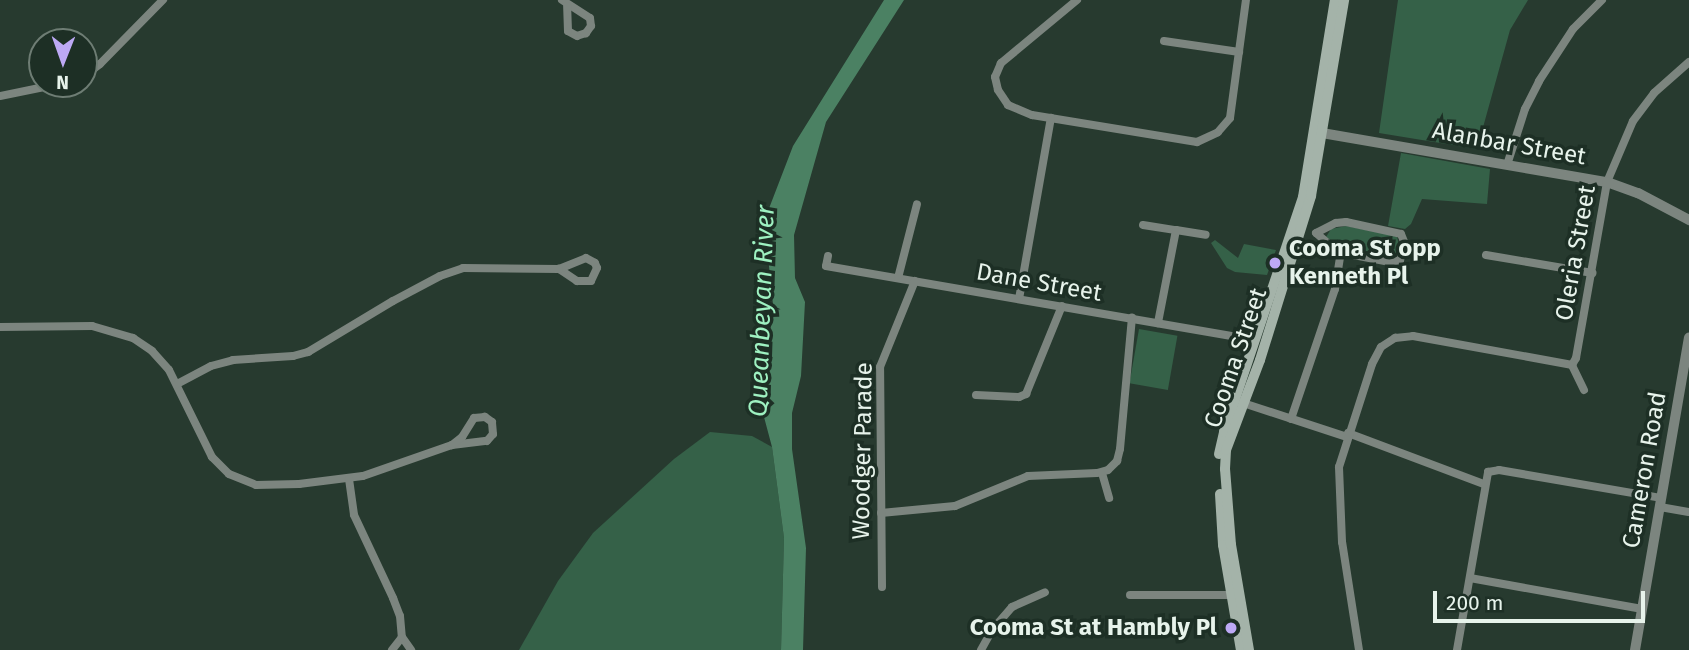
<!DOCTYPE html>
<html>
<head>
<meta charset="utf-8">
<style>
  body { margin:0 }
  #map { position:relative; width:1689px; height:650px; overflow:hidden; background:#273a2f; font-family:"Fira Sans",sans-serif }
  div>[style] { position:absolute }
  [style*='--x'] { left:calc(var(--x)*1px); top:calc(var(--y)*1px); width:calc(var(--w)*1px); rotate:calc(var(--a)*1deg) }
  .green>* { inset:0; background:#356148; transform-origin:0 0 }
  .water>* { inset:0; background:#4b8163 }
  .minor>* { height:8px; margin:-4px; padding:0 4px; transform-origin:4px; border-radius:4px; background:#7c857f }
  .tertiary>* { height:10px; margin:-5px; padding:0 5px; transform-origin:5px; border-radius:5px; background:#7c857f }
  .secondary>* { height:10px; margin:-5px; padding:0 5px; transform-origin:5px; border-radius:5px; background:#a4b3a9 }
  .dots>* { width:19px; height:19px; translate:-50% -50%; box-sizing:border-box; border:4px solid #1d2f25; border-radius:50% }
  span { translate:-50% -50%; white-space:nowrap; text-align:center; line-height:1.15; -webkit-text-stroke:7px #1d2f25; paint-order:stroke }
  .street-label { font-size:24px; color:#e7f3eb }
  .poi-label { font-size:24px; color:#e7f3eb; font-weight:700 }
  .left { translate:0 -50%; text-align:left }
  .right { translate:-100% -50%; text-align:right }
  .water-label { font-size:26px; color:#9ef1c1; font-style:italic }
  .north { position:absolute; left:28px; top:28px; width:70px; height:70px; box-sizing:border-box; background:#1d2f25; border:2px solid #6e7d74; border-radius:50%; rotate:181deg; font-size:19px; font-weight:700; line-height:28px; text-align:center; color:#e7f3eb }
  .north::after { content:''; display:block; margin:auto; width:24px; height:32px; background:#bda9f5; clip-path:polygon(50% 0,100% 100%,50% 72%,0 100%) }
  .scale { position:absolute; left:1433px; top:591px; width:212px; height:32px; box-sizing:border-box; border:4px solid #e7f3eb; border-top:0; padding-left:9px; font-size:21px; line-height:24px; white-space:nowrap; color:#e7f3eb; -webkit-text-stroke:5px #1d2f25; paint-order:stroke }
</style>
</head>
<body>
<div id="map">
  <div class="green">
    <div style="clip-path:polygon(1398px 0,1528px 0,1510px 30px,1477px 149px,1379px 133px)"></div>
    <div style="clip-path:polygon(1401px 153px,1490px 169px,1487px 204px,1422px 199px,1411px 224px,1405px 229px,1388px 226px)"></div>
    <div style="clip-path:polygon(1346px 226px,1397px 236px,1400px 251px,1387px 258px,1345px 250px,1326px 237px,1331px 229px)"></div>
    <div style="clip-path:polygon(1215px 240px,1238px 258px,1244px 244px,1276px 250px,1267px 275px,1235px 272px,1227px 268px,1211px 243px)"></div>
    <div style="left:1139px;top:329px;width:39px;height:55px;rotate:10deg"></div>
    <div style="clip-path:polygon(710px 432px,752px 436px,772px 447px,784px 538px,781px 650px,519px 650px,558px 581px,593px 533px,674px 459px)"></div>
  </div>
  <div class="water">
    <div style="clip-path:polygon(884px 0,904px 0,826px 122px,794px 235px,795px 278px,805px 302px,801px 376px,792px 413px,792px 449px,806px 548px,803px 650px,781px 650px,784px 538px,772px 447px,764px 417px,760px 372px,774px 314px,765px 228px,768px 211px,793px 146px)"></div>
  </div>
  <div class="minor">
    <div style="--x:562;--y:0;--w:33;--a:33"></div>
    <div style="--x:590;--y:18;--w:8;--a:83"></div>
    <div style="--x:591;--y:26;--w:9;--a:126"></div>
    <div style="--x:586;--y:33;--w:9;--a:162"></div>
    <div style="--x:577;--y:36;--w:10;--a:-151"></div>
    <div style="--x:568;--y:31;--w:25;--a:-92"></div>
    <div style="--x:1077;--y:0;--w:99;--a:140.3"></div>
    <div style="--x:1001;--y:63;--w:15;--a:113"></div>
    <div style="--x:995;--y:77;--w:13;--a:77"></div>
    <div style="--x:998;--y:90;--w:18;--a:56"></div>
    <div style="--x:1008;--y:105;--w:26;--a:23"></div>
    <div style="--x:1032;--y:115;--w:167;--a:9.3"></div>
    <div style="--x:1197;--y:142;--w:23;--a:-25"></div>
    <div style="--x:1218;--y:132;--w:18;--a:-49"></div>
    <div style="--x:1230;--y:118;--w:119;--a:-82.3"></div>
    <div style="--x:1164;--y:41;--w:76;--a:8.3"></div>
    <div style="--x:84;--y:76;--w:20;--a:-37"></div>
    <div style="--x:100;--y:64;--w:90;--a:-45.5"></div>
    <div style="--x:0;--y:96;--w:60;--a:-11.5"></div>
    <div style="--x:1507;--y:165;--w:59;--a:-72.2"></div>
    <div style="--x:1525;--y:109;--w:31;--a:-63"></div>
    <div style="--x:1539;--y:81;--w:62;--a:-56.8"></div>
    <div style="--x:1573;--y:29;--w:41;--a:-45"></div>
    <div style="--x:1346;--y:222;--w:56;--a:12.3"></div>
    <div style="--x:1401;--y:234;--w:11;--a:68"></div>
    <div style="--x:1405;--y:244;--w:17;--a:107"></div>
    <div style="--x:1400;--y:260;--w:10;--a:169"></div>
    <div style="--x:1390;--y:262;--w:53;--a:-169.1"></div>
    <div style="--x:1338;--y:252;--w:29;--a:-139"></div>
    <div style="--x:1316;--y:233;--w:22;--a:-27"></div>
    <div style="--x:1336;--y:223;--w:10;--a:-6"></div>
    <div style="--x:1143;--y:225;--w:33;--a:9"></div>
    <div style="--x:1176;--y:230;--w:95;--a:101"></div>
    <div style="--x:1176;--y:230;--w:30;--a:9"></div>
    <div style="--x:1486;--y:255;--w:108;--a:9.6"></div>
    <div style="--x:828;--y:256;--w:10;--a:101"></div>
    <div style="--x:826;--y:266;--w:435;--a:9.8"></div>
    <div style="--x:586;--y:258;--w:10;--a:29"></div>
    <div style="--x:595;--y:263;--w:5;--a:68"></div>
    <div style="--x:597;--y:268;--w:14;--a:115"></div>
    <div style="--x:591;--y:281;--w:14;--a:180"></div>
    <div style="--x:577;--y:281;--w:22;--a:-146"></div>
    <div style="--x:559;--y:269;--w:29;--a:-22"></div>
    <div style="--x:898;--y:278;--w:76;--a:-75.6"></div>
    <div style="--x:1019;--y:299;--w:184;--a:-80"></div>
    <div style="--x:0;--y:327;--w:92;--a:-0.6"></div>
    <div style="--x:92;--y:326;--w:43;--a:16.3"></div>
    <div style="--x:133;--y:338;--w:23;--a:34"></div>
    <div style="--x:152;--y:351;--w:25;--a:48"></div>
    <div style="--x:169;--y:370;--w:97;--a:63.7"></div>
    <div style="--x:212;--y:457;--w:24;--a:45"></div>
    <div style="--x:229;--y:474;--w:29;--a:22"></div>
    <div style="--x:256;--y:485;--w:43;--a:-1.3"></div>
    <div style="--x:299;--y:484;--w:64;--a:-7.1"></div>
    <div style="--x:363;--y:476;--w:94;--a:-19.2"></div>
    <div style="--x:452;--y:445;--w:35;--a:-7"></div>
    <div style="--x:487;--y:441;--w:9;--a:-49"></div>
    <div style="--x:493;--y:434;--w:12;--a:-95"></div>
    <div style="--x:492;--y:422;--w:9;--a:-144"></div>
    <div style="--x:485;--y:417;--w:11;--a:175"></div>
    <div style="--x:474;--y:418;--w:22;--a:122"></div>
    <div style="--x:462;--y:437;--w:13;--a:141"></div>
    <div style="--x:177;--y:384;--w:38;--a:-28"></div>
    <div style="--x:211;--y:366;--w:23;--a:-15"></div>
    <div style="--x:233;--y:360;--w:60;--a:-3.8"></div>
    <div style="--x:293;--y:356;--w:16;--a:-15"></div>
    <div style="--x:308;--y:352;--w:99;--a:-31"></div>
    <div style="--x:393;--y:301;--w:53;--a:-28"></div>
    <div style="--x:440;--y:276;--w:24;--a:-19"></div>
    <div style="--x:463;--y:268;--w:96;--a:0.6"></div>
    <div style="--x:1584;--y:390;--w:28;--a:-116"></div>
    <div style="--x:1572;--y:365;--w:8;--a:-60"></div>
    <div style="--x:1576;--y:358;--w:179;--a:-80"></div>
    <div style="--x:1607;--y:182;--w:66;--a:-66.9"></div>
    <div style="--x:1633;--y:121;--w:35;--a:-53"></div>
    <div style="--x:1654;--y:93;--w:47;--a:-41.5"></div>
    <div style="--x:976;--y:395;--w:43;--a:2.7"></div>
    <div style="--x:1019;--y:397;--w:8;--a:-23"></div>
    <div style="--x:1026;--y:394;--w:95;--a:-67.8"></div>
    <div style="--x:1240;--y:402;--w:113;--a:18.1"></div>
    <div style="--x:1291;--y:419;--w:137;--a:-71.3"></div>
    <div style="--x:1335;--y:289;--w:36;--a:-81"></div>
    <div style="--x:1348;--y:433;--w:145;--a:20.6"></div>
    <div style="--x:1102;--y:473;--w:26;--a:74"></div>
    <div style="--x:349;--y:479;--w:36;--a:82"></div>
    <div style="--x:354;--y:515;--w:92;--a:64.8"></div>
    <div style="--x:393;--y:598;--w:19;--a:69"></div>
    <div style="--x:400;--y:616;--w:21;--a:85"></div>
    <div style="--x:1660;--y:507;--w:29;--a:10"></div>
    <div style="--x:881;--y:513;--w:74;--a:-5.4"></div>
    <div style="--x:955;--y:506;--w:79;--a:-22.3"></div>
    <div style="--x:1028;--y:476;--w:69;--a:-2.5"></div>
    <div style="--x:1097;--y:473;--w:11;--a:-15"></div>
    <div style="--x:1108;--y:470;--w:13;--a:-45"></div>
    <div style="--x:1117;--y:461;--w:12;--a:-76"></div>
    <div style="--x:1120;--y:449;--w:132;--a:-84.8"></div>
    <div style="--x:1470;--y:578;--w:175;--a:10.2"></div>
    <div style="--x:882;--y:587;--w:220;--a:-90.5"></div>
    <div style="--x:880;--y:367;--w:93;--a:-67.9"></div>
    <div style="--x:1130;--y:595;--w:106;--a:0"></div>
    <div style="--x:392;--y:650;--w:16;--a:-52"></div>
    <div style="--x:402;--y:637;--w:16;--a:55"></div>
    <div style="--x:981;--y:650;--w:23;--a:-61"></div>
    <div style="--x:992;--y:630;--w:30;--a:-49"></div>
    <div style="--x:1012;--y:607;--w:36;--a:-24"></div>
    <div style="--x:1359;--y:650;--w:109;--a:-98.9"></div>
    <div style="--x:1342;--y:542;--w:75;--a:-92.3"></div>
    <div style="--x:1339;--y:467;--w:108;--a:-72.2"></div>
    <div style="--x:1372;--y:364;--w:19;--a:-62"></div>
    <div style="--x:1381;--y:347;--w:17;--a:-33"></div>
    <div style="--x:1395;--y:338;--w:18;--a:-6"></div>
    <div style="--x:1413;--y:336;--w:162;--a:10.3"></div>
    <div style="--x:1457;--y:650;--w:181;--a:-80.1"></div>
    <div style="--x:1488;--y:472;--w:11;--a:-10"></div>
    <div style="--x:1499;--y:470;--w:164;--a:9.8"></div>
  </div>
  <div class="tertiary">
    <div style="--x:1322;--y:133;--w:289;--a:9.8"></div>
    <div style="--x:1607;--y:182;--w:33;--a:20"></div>
    <div style="--x:1638;--y:193;--w:58;--a:27.9"></div>
    <div style="--x:1635;--y:650;--w:317;--a:-80.2"></div>
  </div>
  <div class="secondary">
    <div style="--x:1219;--y:454;--w:23;--a:-77"></div>
    <div style="--x:1224;--y:432;--w:248;--a:-71.4"></div>
    <div style="--x:1303;--y:197;--w:200;--a:-80.8"></div>
    <div style="--x:1220;--y:494;--w:51;--a:86.6"></div>
    <div style="--x:1223;--y:545;--w:107;--a:80.3"></div>
    <div style="--x:1249;--y:650;--w:107;--a:-99.7"></div>
    <div style="--x:1231;--y:545;--w:76;--a:-94.5"></div>
    <div style="--x:1225;--y:469;--w:19;--a:-87"></div>
    <div style="--x:1226;--y:450;--w:96;--a:-69.3"></div>
    <div style="--x:1260;--y:360;--w:172;--a:-72.7"></div>
    <div style="--x:1311;--y:196;--w:199;--a:-80.4"></div>
  </div>
  <div class="dots">
    <div style="left:1275px;top:263px;background:#bda9f5"></div>
    <div style="left:1231px;top:628px;background:#bda9f5"></div>
  </div>
  <div class="street-label">
    <span style="left:1509px;top:144px;rotate:10deg">Alanbar Street</span>
    <span style="left:1576px;top:253px;rotate:-80deg">Oleria Street</span>
    <span style="left:1039px;top:283px;rotate:10deg">Dane Street</span>
    <span style="left:1236px;top:358px;rotate:-71deg">Cooma Street</span>
    <span style="left:863px;top:451px;rotate:-89deg">Woodger Parade</span>
    <span style="left:1645px;top:470px;rotate:-80deg">Cameron Road</span>
  </div>
  <div class="poi-label">
    <span class="left" style="left:1289px;top:263px">Cooma St opp<br>Kenneth Pl</span>
    <span class="right" style="left:1217px;top:628px">Cooma St at Hambly Pl</span>
  </div>
  <div class="water-label">
    <span style="left:762px;top:311px;rotate:-88deg">Queanbeyan River</span>
  </div>
  <div class="north">N</div>
  <div class="scale">200 m</div>
</div>
</body>
</html>
